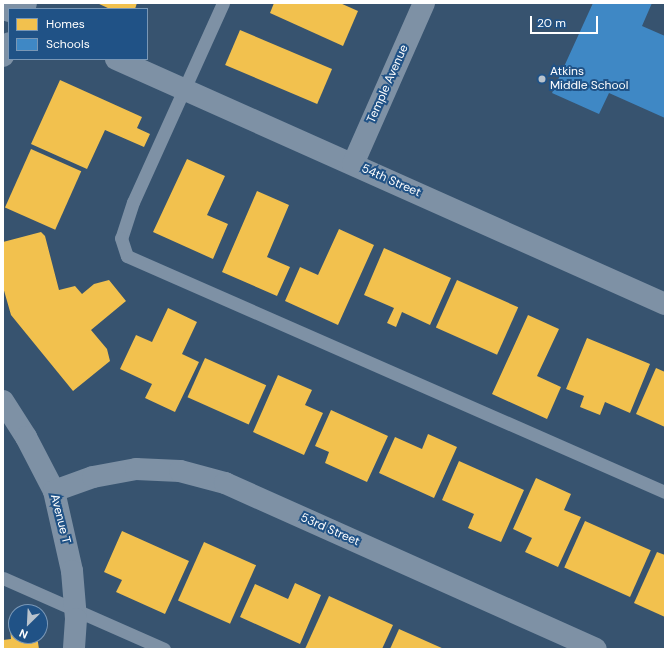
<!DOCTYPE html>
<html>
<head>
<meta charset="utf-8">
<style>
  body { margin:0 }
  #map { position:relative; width:668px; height:652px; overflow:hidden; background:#37536f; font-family:"DM Sans",sans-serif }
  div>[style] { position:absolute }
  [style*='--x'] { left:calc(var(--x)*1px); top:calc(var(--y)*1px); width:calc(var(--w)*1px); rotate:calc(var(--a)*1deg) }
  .homes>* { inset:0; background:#f2c14e; transform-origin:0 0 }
  .schools>* { inset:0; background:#3f88c5 }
  .lane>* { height:13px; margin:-6.5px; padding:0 6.5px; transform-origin:6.5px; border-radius:6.5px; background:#7e91a5 }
  .street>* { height:22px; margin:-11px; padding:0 11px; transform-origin:11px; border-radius:11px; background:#7e91a5 }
  .dots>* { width:11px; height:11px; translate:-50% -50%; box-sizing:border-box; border:2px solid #205286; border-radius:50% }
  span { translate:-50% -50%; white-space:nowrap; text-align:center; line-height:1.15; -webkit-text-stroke:4px #205286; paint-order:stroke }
  .poi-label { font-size:12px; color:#fff }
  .left { translate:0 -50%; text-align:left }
  .street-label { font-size:12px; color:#fff }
  .frame { position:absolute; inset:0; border:4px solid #fff; pointer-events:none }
  .legend { position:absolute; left:8px; top:8px; width:140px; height:52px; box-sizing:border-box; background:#205286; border:1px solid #7997b6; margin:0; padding:5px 7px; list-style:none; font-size:12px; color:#fff }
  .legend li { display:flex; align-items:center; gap:8px; height:20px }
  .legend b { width:20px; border:1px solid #7997b6 }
  .north { position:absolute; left:8px; top:604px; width:40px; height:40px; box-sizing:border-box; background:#205286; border:1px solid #7997b6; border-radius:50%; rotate:204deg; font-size:11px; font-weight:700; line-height:16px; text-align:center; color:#fff }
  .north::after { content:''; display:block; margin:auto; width:14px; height:18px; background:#b9c3cd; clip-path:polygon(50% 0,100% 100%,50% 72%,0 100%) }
  .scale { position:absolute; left:530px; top:16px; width:68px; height:18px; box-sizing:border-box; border:2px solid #fff; border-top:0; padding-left:5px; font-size:12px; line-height:14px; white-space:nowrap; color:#fff; -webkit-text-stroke:3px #205286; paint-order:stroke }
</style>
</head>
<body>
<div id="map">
  <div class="homes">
    <div style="clip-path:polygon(97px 3px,137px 3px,135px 9px,110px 9px)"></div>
    <div style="clip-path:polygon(274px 3px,340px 3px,358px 11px,343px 46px,270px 13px)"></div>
    <div style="left:240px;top:30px;width:100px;height:38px;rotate:23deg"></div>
    <div style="clip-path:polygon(60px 80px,142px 117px,137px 128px,150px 134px,144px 147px,105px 130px,87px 169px,31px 144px)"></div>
    <div style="left:31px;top:149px;width:55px;height:64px;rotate:24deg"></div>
    <div style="clip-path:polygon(187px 159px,225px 176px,207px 215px,228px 224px,213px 259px,153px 232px)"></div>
    <div style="clip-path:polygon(257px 191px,289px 205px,267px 257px,290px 267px,277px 296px,222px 272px)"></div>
    <div style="clip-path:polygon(339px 229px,374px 245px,338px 325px,285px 301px,300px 267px,318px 275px)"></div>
    <div style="clip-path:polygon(41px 232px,45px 236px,59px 290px,75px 286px,82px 294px,94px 284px,109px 280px,126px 301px,91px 330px,107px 349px,110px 361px,73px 391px,11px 315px,3px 287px,3px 242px)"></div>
    <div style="clip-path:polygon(384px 248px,451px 278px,430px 325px,402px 312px,396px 327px,387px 323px,394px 308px,364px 295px)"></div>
    <div style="left:457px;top:280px;width:67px;height:52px;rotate:24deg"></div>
    <div style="clip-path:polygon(168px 308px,197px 322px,182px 354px,199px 362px,175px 412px,145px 398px,152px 384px,120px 369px,136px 335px,152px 342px)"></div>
    <div style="clip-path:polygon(528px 315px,559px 329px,537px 376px,561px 387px,547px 419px,492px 394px)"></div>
    <div style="clip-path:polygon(587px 338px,650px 364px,630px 413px,605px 402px,600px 415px,580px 407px,584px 396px,566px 389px)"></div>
    <div style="left:205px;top:358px;width:67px;height:43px;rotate:24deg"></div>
    <div style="clip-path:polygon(656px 368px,665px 372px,665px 427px,636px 414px)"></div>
    <div style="clip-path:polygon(278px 375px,312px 390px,305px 405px,323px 413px,304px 455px,253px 432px)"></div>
    <div style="clip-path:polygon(331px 410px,388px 436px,367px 482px,325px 463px,329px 452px,315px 446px)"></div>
    <div style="clip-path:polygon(428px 434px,457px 447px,434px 498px,379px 473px,395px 437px,422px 449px)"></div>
    <div style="clip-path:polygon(459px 461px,524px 490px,501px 542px,468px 528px,474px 514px,442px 500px)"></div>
    <div style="clip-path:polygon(536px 478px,571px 494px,564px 510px,581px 517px,558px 567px,525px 552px,532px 538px,513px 529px)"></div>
    <div style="left:585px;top:521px;width:72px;height:51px;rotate:24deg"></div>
    <div style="clip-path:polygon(122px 531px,189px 561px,165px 614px,116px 592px,122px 580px,104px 572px)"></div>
    <div style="left:204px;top:542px;width:57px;height:64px;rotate:24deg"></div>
    <div style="clip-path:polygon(657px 552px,665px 555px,665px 617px,634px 603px)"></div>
    <div style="clip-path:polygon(295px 583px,321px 595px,300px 644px,240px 617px,255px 584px,288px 599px)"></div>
    <div style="clip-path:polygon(329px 596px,393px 625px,382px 649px,305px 649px)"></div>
    <div style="clip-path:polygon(16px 617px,16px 636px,37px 636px,39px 649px,3px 649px,3px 640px,11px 639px,9px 618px)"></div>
    <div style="clip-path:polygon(399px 629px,444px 649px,390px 649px)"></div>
  </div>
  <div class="schools">
    <div style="clip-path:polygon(593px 3px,652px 3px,642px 26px,665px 36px,665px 118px,609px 93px,599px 114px,552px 93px)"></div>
  </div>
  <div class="lane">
    <div style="--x:223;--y:3;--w:218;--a:114.3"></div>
    <div style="--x:133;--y:202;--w:38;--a:108"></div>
    <div style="--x:121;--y:238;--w:19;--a:72"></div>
    <div style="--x:127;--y:256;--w:587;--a:23.69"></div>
    <div style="--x:3;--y:578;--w:176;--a:23.8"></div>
  </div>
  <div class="street">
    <div style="--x:3;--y:9;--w:6;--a:18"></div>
    <div style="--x:24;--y:9;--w:6;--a:-72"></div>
    <div style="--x:3;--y:56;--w:14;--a:-65"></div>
    <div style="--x:116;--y:59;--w:601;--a:24.05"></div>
    <div style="--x:353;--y:164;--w:176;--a:-66.2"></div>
    <div style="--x:3;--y:401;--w:43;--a:57.4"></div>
    <div style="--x:26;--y:437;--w:61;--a:62.6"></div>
    <div style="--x:54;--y:491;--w:82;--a:77.3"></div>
    <div style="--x:72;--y:571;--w:48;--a:85.2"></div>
    <div style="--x:76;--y:619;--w:30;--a:94"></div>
    <div style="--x:54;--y:491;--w:41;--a:-19.7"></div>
    <div style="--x:93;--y:477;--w:44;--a:-10.5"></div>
    <div style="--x:136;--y:469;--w:44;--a:2.6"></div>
    <div style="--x:180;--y:471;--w:47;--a:14.9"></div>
    <div style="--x:225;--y:483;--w:406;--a:24.1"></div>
  </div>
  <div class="dots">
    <div style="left:542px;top:79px;background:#b9c3cd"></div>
  </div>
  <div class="poi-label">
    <span class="left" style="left:550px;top:79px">Atkins<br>Middle School</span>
  </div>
  <div class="street-label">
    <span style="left:388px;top:84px;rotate:-66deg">Temple Avenue</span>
    <span style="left:391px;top:181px;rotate:24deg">54th Street</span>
    <span style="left:60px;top:519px;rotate:76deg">Avenue T</span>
    <span style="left:330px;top:530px;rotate:24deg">53rd Street</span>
  </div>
  <div class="frame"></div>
  <ul class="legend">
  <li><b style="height:11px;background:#f2c14e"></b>Homes</li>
  <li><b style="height:11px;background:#3f88c5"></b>Schools</li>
  </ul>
  <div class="north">N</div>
  <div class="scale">20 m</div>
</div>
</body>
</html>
